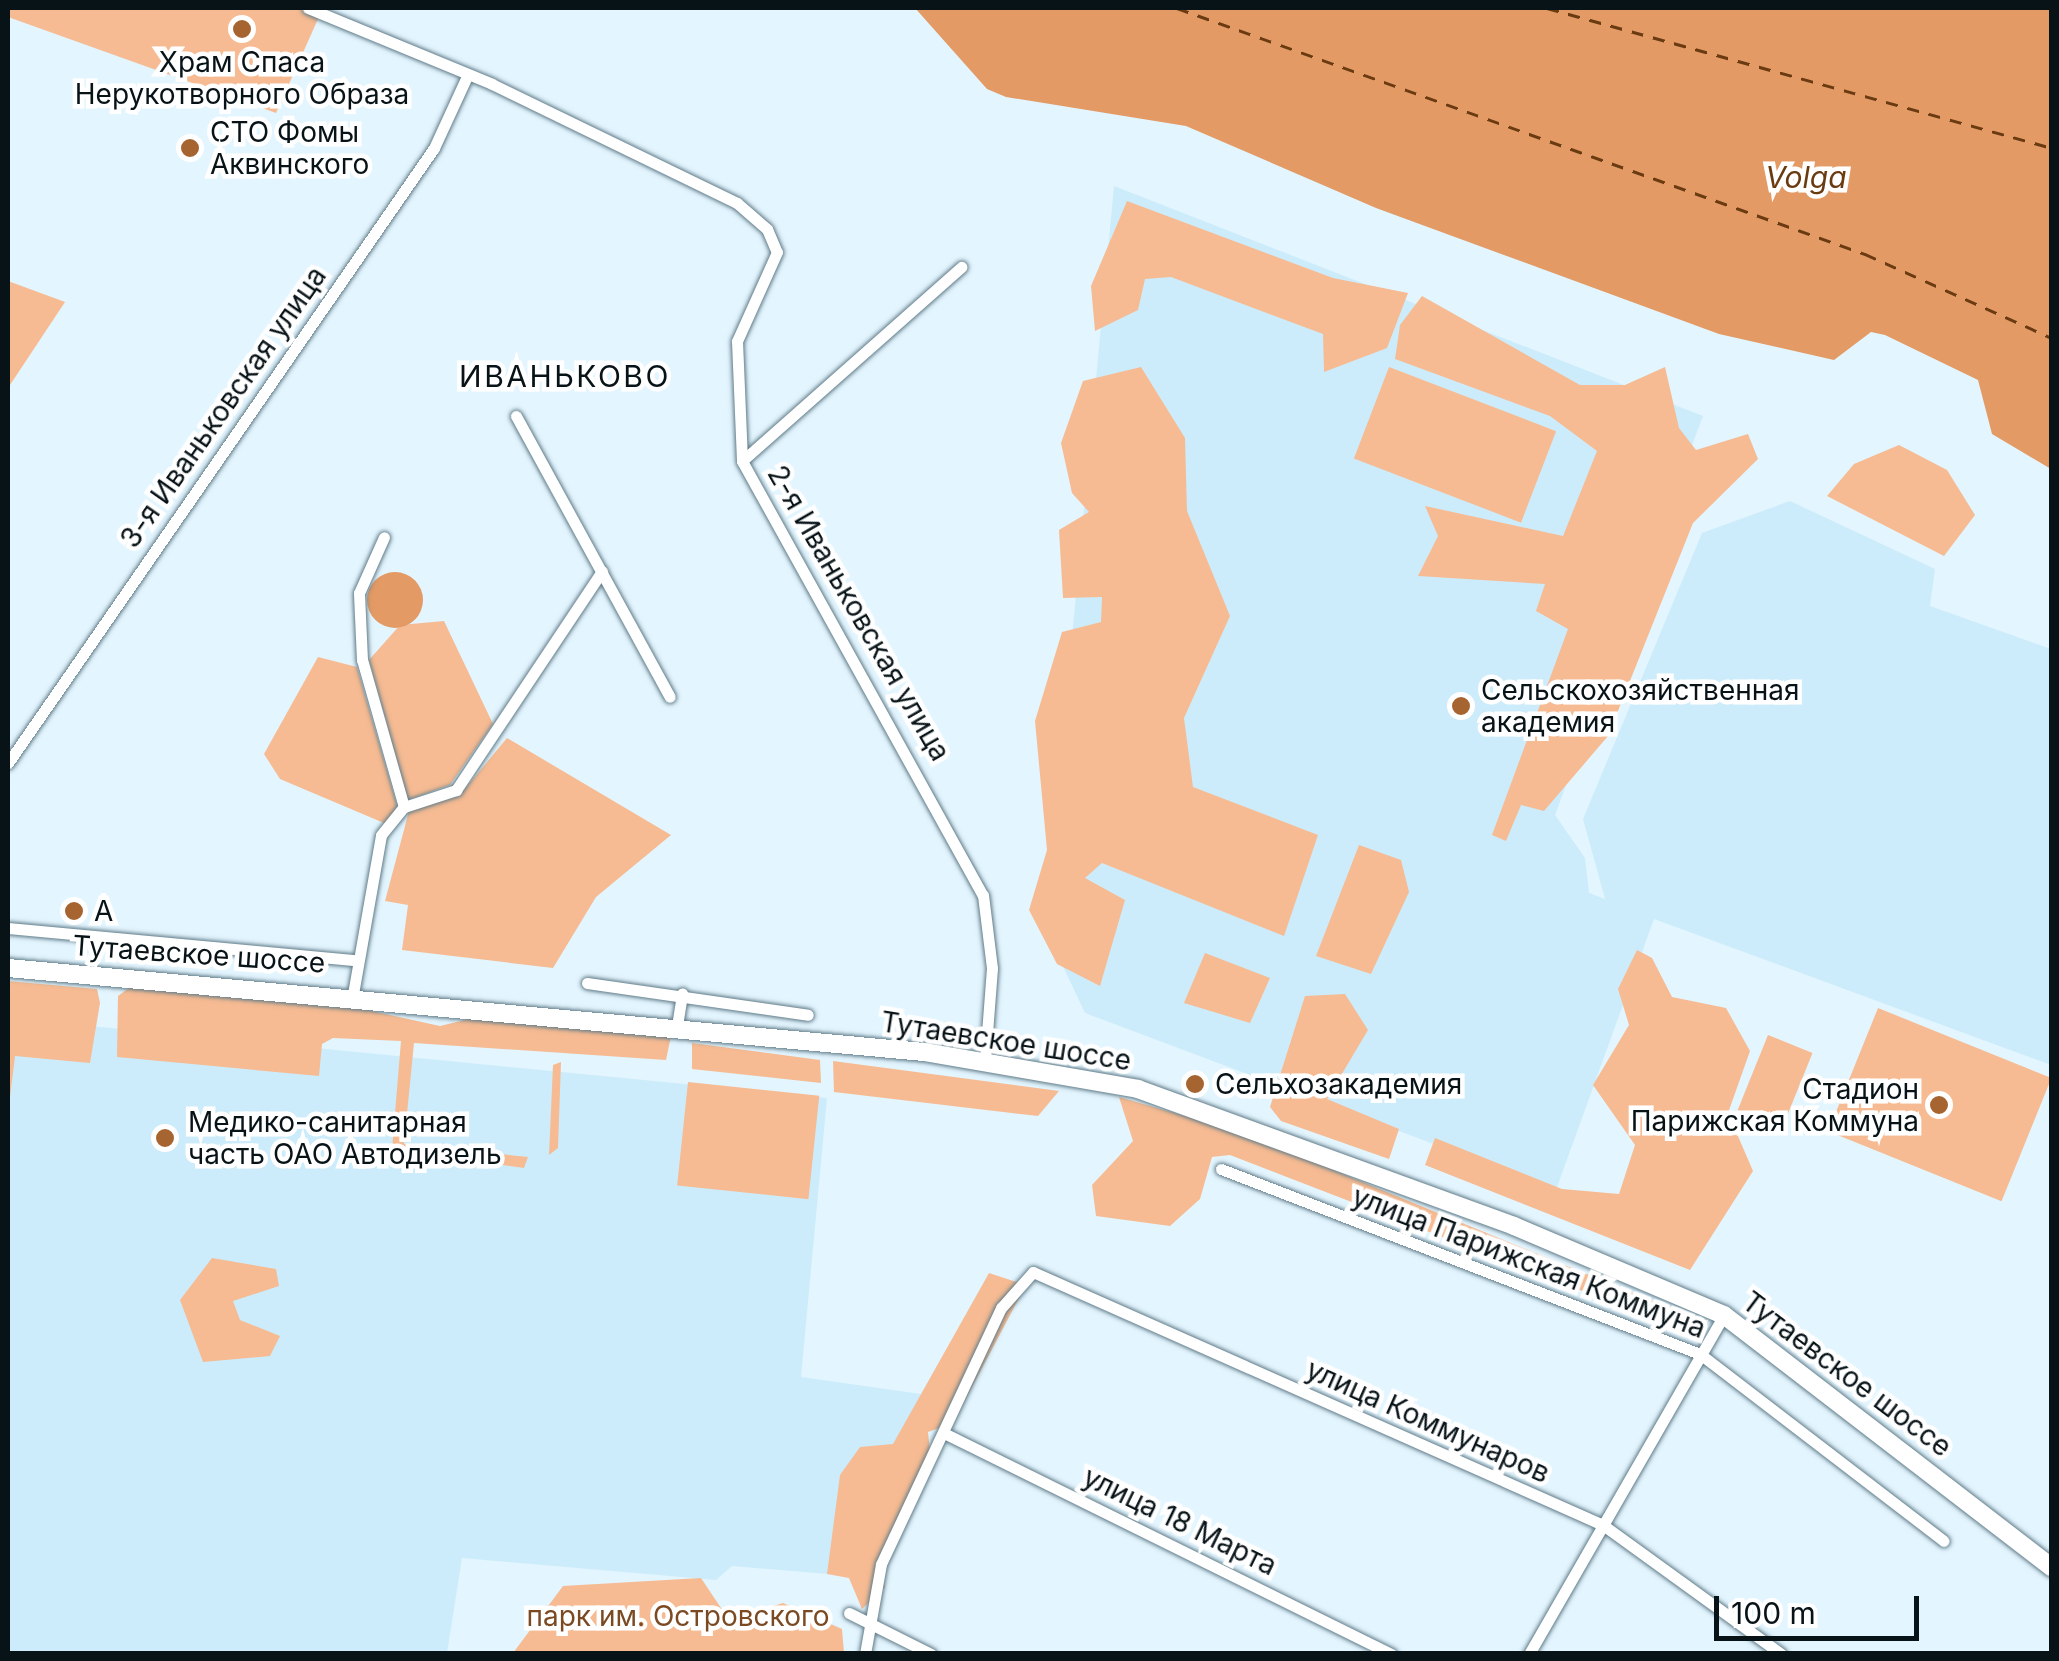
<!DOCTYPE html>
<html>
<head>
<meta charset="utf-8">
<style>
  body { margin:0 }
  #map { position:relative; width:2059px; height:1661px; overflow:hidden; background:#e3f5fe; font-family:Inter,sans-serif }
  div>[style] { position:absolute }
  [style*='--x'] { left:calc(var(--x)*1px); top:calc(var(--y)*1px); width:calc(var(--w)*1px); rotate:calc(var(--a)*1deg) }
  .built>* { inset:0; background:#cdecfb }
  .green>* { inset:0; background:#f6bb92; transform-origin:0 0 }
  .water>* { inset:0; background:#e39a64 }
  .round { border-radius:50% }
  .ferry>* { height:2.5px; margin-top:-1.25px; transform-origin:0; background:repeating-linear-gradient(90deg,#6a3a11 0 12px,transparent 0 22px) }
  .roads { filter:drop-shadow(0 0 2px #5f7b88) drop-shadow(0 0 2px #5f7b88) }
  .street>* { height:11px; margin:-5.5px; padding:0 5.5px; transform-origin:5.5px; border-radius:5.5px; background:#fff }
  .primary>* { height:18px; margin:-9px; padding:0 9px; transform-origin:9px; border-radius:9px; background:#fff }
  .dots>* { width:28px; height:28px; translate:-50% -50%; box-sizing:border-box; border:5px solid #fff; border-radius:50% }
  span { translate:-50% -50%; white-space:nowrap; text-align:center; line-height:1.15; -webkit-text-stroke:9px #fff; paint-order:stroke }
  .poi-label { font-size:28px; color:#081318 }
  .left { translate:0 -50%; text-align:left }
  .right { translate:-100% -50%; text-align:right }
  .street-label { font-size:28px; color:#081318 }
  .park-label { font-size:28px; color:#7b4a23 }
  .water-label { font-size:30px; color:#6a3a11; font-style:italic }
  .neighbourhood-label { font-size:30px; color:#081318; letter-spacing:2.5px }
  .frame { position:absolute; inset:0; border:10px solid #081318; pointer-events:none }
  .scale { position:absolute; left:1714px; top:1596px; width:205px; height:45px; box-sizing:border-box; border:5px solid #081318; border-top:0; padding-left:12px; font-size:30px; line-height:35px; white-space:nowrap; color:#081318; -webkit-text-stroke:8px #fff; paint-order:stroke }
</style>
</head>
<body>
<div id="map">
  <div class="built">
    <div style="clip-path:polygon(1114px 186px,1703px 416px,1555px 815px,1585px 858px,1589px 893px,1605px 899px,1583px 819px,1702px 533px,1790px 501px,1935px 569px,1930px 606px,2051px 649px,2051px 1065px,1654px 919px,1556px 1190px,1085px 1013px,1045px 928px)"></div>
    <div style="clip-path:polygon(8px 1018px,827px 1098px,801px 1377px,928px 1395px,852px 1576px,732px 1566px,716px 1580px,462px 1558px,447px 1653px,8px 1653px)"></div>
  </div>
  <div class="green">
    <div style="clip-path:polygon(8px 8px,301px 8px,318px 19px,276px 113px,8px 17px)"></div>
    <div style="clip-path:polygon(1127px 201px,1333px 278px,1408px 293px,1387px 348px,1324px 372px,1323px 334px,1171px 277px,1145px 279px,1138px 310px,1095px 331px,1091px 286px)"></div>
    <div style="clip-path:polygon(8px 281px,65px 302px,8px 388px)"></div>
    <div style="clip-path:polygon(1422px 296px,1580px 385px,1625px 385px,1665px 367px,1679px 428px,1696px 450px,1748px 434px,1758px 459px,1693px 523px,1608px 736px,1544px 811px,1521px 805px,1506px 841px,1492px 835px,1568px 629px,1536px 611px,1545px 584px,1418px 576px,1438px 536px,1425px 506px,1563px 536px,1597px 451px,1550px 416px,1395px 359px,1400px 325px)"></div>
    <div style="clip-path:polygon(1141px 367px,1185px 438px,1187px 511px,1230px 616px,1184px 718px,1193px 787px,1318px 835px,1284px 936px,1102px 863px,1085px 878px,1125px 900px,1100px 986px,1057px 964px,1029px 910px,1047px 850px,1035px 721px,1062px 632px,1101px 622px,1102px 597px,1063px 598px,1059px 530px,1089px 512px,1072px 493px,1061px 443px,1083px 381px)"></div>
    <div style="left:1389px;top:367px;width:179px;height:98px;rotate:21deg"></div>
    <div style="clip-path:polygon(1899px 445px,1947px 470px,1975px 515px,1944px 556px,1827px 496px,1854px 464px)"></div>
    <div style="clip-path:polygon(444px 621px,493px 724px,450px 785px,408px 800px,369px 660px,400px 625px)"></div>
    <div style="clip-path:polygon(318px 657px,357px 667px,397px 805px,391px 826px,280px 779px,264px 754px)"></div>
    <div style="clip-path:polygon(507px 738px,671px 835px,596px 897px,553px 968px,402px 950px,408px 905px,385px 901px,409px 811px,459px 796px)"></div>
    <div style="clip-path:polygon(1359px 845px,1401px 860px,1409px 892px,1371px 974px,1316px 956px)"></div>
    <div style="clip-path:polygon(1637px 950px,1652px 958px,1672px 997px,1726px 1008px,1750px 1051px,1728px 1113px,1753px 1171px,1690px 1270px,1425px 1165px,1435px 1138px,1562px 1189px,1619px 1194px,1635px 1145px,1593px 1085px,1629px 1025px,1618px 989px)"></div>
    <div style="clip-path:polygon(1205px 953px,1270px 978px,1250px 1023px,1184px 1003px)"></div>
    <div style="clip-path:polygon(8px 981px,97px 989px,100px 1003px,90px 1063px,15px 1056px,8px 1114px)"></div>
    <div style="clip-path:polygon(129px 988px,367px 1010px,440px 1026px,469px 1019px,671px 1036px,666px 1060px,414px 1043px,404px 1144px,528px 1157px,524px 1168px,392px 1149px,401px 1041px,333px 1038px,322px 1044px,319px 1076px,117px 1057px,118px 996px)"></div>
    <div style="clip-path:polygon(1345px 994px,1368px 1030px,1327px 1099px,1399px 1129px,1389px 1159px,1281px 1121px,1270px 1107px,1305px 996px)"></div>
    <div style="left:1878px;top:1008px;width:187px;height:133px;rotate:22deg"></div>
    <div style="left:1768px;top:1035px;width:48px;height:85px;rotate:22deg"></div>
    <div style="clip-path:polygon(692px 1043px,820px 1060px,821px 1083px,692px 1069px)"></div>
    <div style="clip-path:polygon(833px 1061px,1059px 1091px,1038px 1116px,834px 1092px)"></div>
    <div style="clip-path:polygon(561px 1062px,558px 1148px,549px 1155px,553px 1065px)"></div>
    <div style="left:688px;top:1082px;width:132px;height:104px;rotate:6deg"></div>
    <div style="clip-path:polygon(1119px 1097px,1241px 1132px,1708px 1324px,1701px 1335px,1686px 1331px,1230px 1155px,1212px 1157px,1200px 1199px,1170px 1226px,1096px 1216px,1092px 1185px,1133px 1141px)"></div>
    <div style="clip-path:polygon(212px 1258px,276px 1269px,279px 1286px,233px 1301px,240px 1320px,280px 1336px,270px 1356px,203px 1362px,180px 1300px)"></div>
    <div style="clip-path:polygon(989px 1273px,1026px 1285px,953px 1423px,928px 1432px,931px 1461px,881px 1564px,885px 1587px,862px 1609px,849px 1578px,827px 1574px,840px 1475px,860px 1447px,893px 1444px)"></div>
    <div style="clip-path:polygon(701px 1578px,729px 1620px,783px 1603px,842px 1629px,844px 1653px,513px 1653px,563px 1586px)"></div>
  </div>
  <div class="water">
    <div style="clip-path:polygon(915px 8px,2051px 8px,2051px 469px,1992px 434px,1978px 380px,1885px 335px,1871px 332px,1834px 360px,1719px 334px,1376px 208px,1186px 126px,1006px 97px,987px 89px)"></div>
    <div class="round" style="left:367px;top:572px;width:56px;height:56px"></div>
  </div>
  <div class="ferry">
    <div style="--x:1177;--y:8;--w:731;--a:19.67"></div>
    <div style="--x:1865;--y:254;--w:205;--a:24.2"></div>
    <div style="--x:1547;--y:8;--w:524;--a:15.49"></div>
  </div>
  <div class="roads">
    <div class="street">
      <div style="--x:308;--y:8;--w:199;--a:22.4"></div>
      <div style="--x:492;--y:84;--w:272;--a:25.9"></div>
      <div style="--x:737;--y:203;--w:40;--a:41"></div>
      <div style="--x:767;--y:229;--w:25;--a:67"></div>
      <div style="--x:777;--y:252;--w:98;--a:114.2"></div>
      <div style="--x:737;--y:341;--w:120;--a:87.6"></div>
      <div style="--x:742;--y:461;--w:496;--a:61"></div>
      <div style="--x:983;--y:895;--w:74;--a:83"></div>
      <div style="--x:992;--y:968;--w:92;--a:94.4"></div>
      <div style="--x:516;--y:416;--w:320;--a:61.3"></div>
      <div style="--x:742;--y:461;--w:293;--a:-41.5"></div>
      <div style="--x:8;--y:763;--w:748;--a:-55.29"></div>
      <div style="--x:434;--y:148;--w:81;--a:-65.3"></div>
      <div style="--x:404;--y:807;--w:55;--a:-18.1"></div>
      <div style="--x:456;--y:790;--w:263;--a:-56.3"></div>
      <div style="--x:8;--y:928;--w:349;--a:5.3"></div>
      <div style="--x:587;--y:983;--w:223;--a:8.2"></div>
      <div style="--x:353;--y:994;--w:161;--a:-80"></div>
      <div style="--x:381;--y:835;--w:36;--a:-51"></div>
      <div style="--x:404;--y:807;--w:153;--a:-105.9"></div>
      <div style="--x:362;--y:660;--w:67;--a:-92.6"></div>
      <div style="--x:359;--y:593;--w:61;--a:-65.9"></div>
      <div style="--x:677;--y:1026;--w:33;--a:-81"></div>
      <div style="--x:1221;--y:1169;--w:513;--a:21.12"></div>
      <div style="--x:1700;--y:1354;--w:307;--a:37.5"></div>
      <div style="--x:946;--y:1434;--w:497;--a:26.3"></div>
      <div style="--x:849;--y:1613;--w:92;--a:26.6"></div>
      <div style="--x:865;--y:1654;--w:91;--a:-79.9"></div>
      <div style="--x:881;--y:1564;--w:283;--a:-64.9"></div>
      <div style="--x:1001;--y:1308;--w:48;--a:-48.4"></div>
      <div style="--x:1033;--y:1272;--w:624;--a:23.93"></div>
      <div style="--x:1603;--y:1525;--w:220;--a:35.9"></div>
      <div style="--x:1529;--y:1654;--w:391;--a:-60.1"></div>
    </div>
    <div class="primary">
      <div style="--x:8;--y:968;--w:920;--a:5.24"></div>
      <div style="--x:924;--y:1052;--w:217;--a:9.8"></div>
      <div style="--x:1138;--y:1089;--w:400;--a:20"></div>
      <div style="--x:1514;--y:1226;--w:228;--a:23"></div>
      <div style="--x:1724;--y:1315;--w:414;--a:37.6"></div>
    </div>
  </div>
  <div class="dots">
    <div style="left:242px;top:29px;background:#a56430"></div>
    <div style="left:190px;top:148px;background:#a56430"></div>
    <div style="left:1461px;top:706px;background:#a56430"></div>
    <div style="left:74px;top:911px;background:#a56430"></div>
    <div style="left:1195px;top:1084px;background:#a56430"></div>
    <div style="left:1939px;top:1105px;background:#a56430"></div>
    <div style="left:165px;top:1138px;background:#a56430"></div>
  </div>
  <div class="poi-label">
    <span style="left:242px;top:78px">Храм Спаса<br>Нерукотворного Образа</span>
    <span class="left" style="left:210px;top:148px">СТО Фомы<br>Аквинского</span>
    <span class="left" style="left:1481px;top:706px">Сельскохозяйственная<br>академия</span>
    <span class="left" style="left:94px;top:911px">А</span>
    <span class="left" style="left:1215px;top:1084px">Сельхозакадемия</span>
    <span class="right" style="left:1919px;top:1105px">Стадион<br>Парижская Коммуна</span>
    <span class="left" style="left:188px;top:1138px">Медико-санитарная<br>часть ОАО Автодизель</span>
  </div>
  <div class="street-label">
    <span style="left:223px;top:407px;rotate:-55deg">3-я Иваньковская улица</span>
    <span style="left:859px;top:613px;rotate:60deg">2-я Иваньковская улица</span>
    <span style="left:199px;top:954px;rotate:4deg">Тутаевское шоссе</span>
    <span style="left:1006px;top:1041px;rotate:9deg">Тутаевское шоссе</span>
    <span style="left:1529px;top:1262px;rotate:21deg">улица Парижская Коммуна</span>
    <span style="left:1847px;top:1374px;rotate:37deg">Тутаевское шоссе</span>
    <span style="left:1428px;top:1421px;rotate:24deg">улица Коммунаров</span>
    <span style="left:1180px;top:1521px;rotate:26deg">улица 18 Марта</span>
  </div>
  <div class="park-label">
    <span style="left:678px;top:1616px">парк им. Островского</span>
  </div>
  <div class="water-label">
    <span style="left:1806px;top:177px">Volga</span>
  </div>
  <div class="neighbourhood-label">
    <span style="left:565px;top:376px">ИВАНЬКОВО</span>
  </div>
  <div class="frame"></div>
  <div class="scale">100 m</div>
</div>
</body>
</html>
